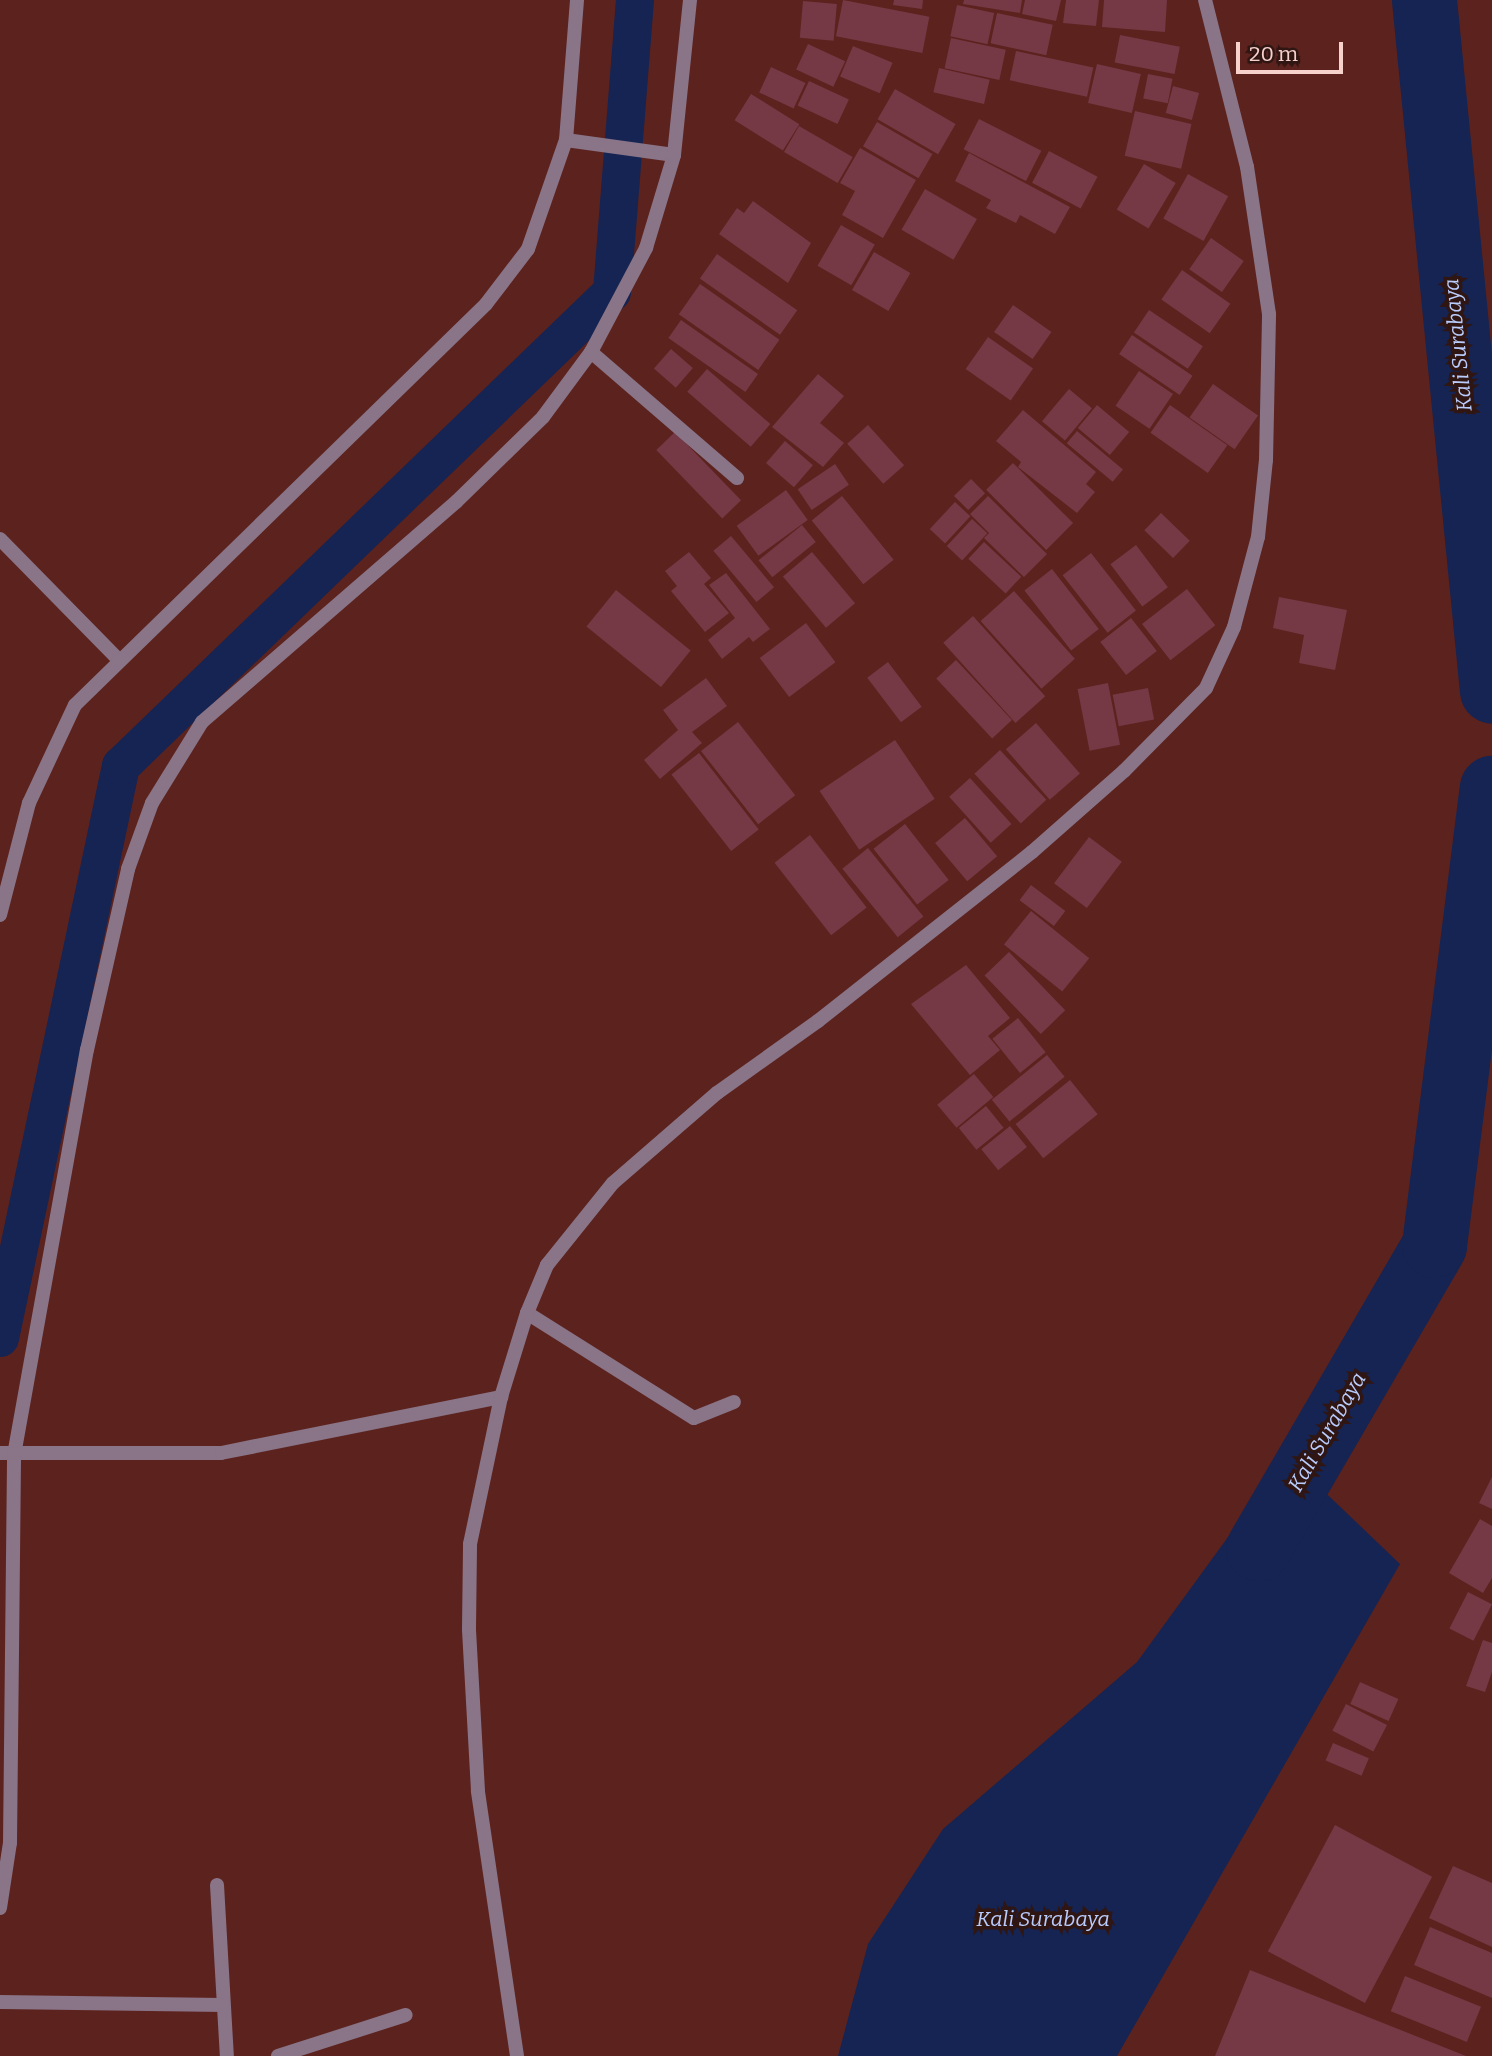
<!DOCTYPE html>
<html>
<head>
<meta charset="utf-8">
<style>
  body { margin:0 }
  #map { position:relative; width:1492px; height:2056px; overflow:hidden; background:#5c221d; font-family:Bitter,serif }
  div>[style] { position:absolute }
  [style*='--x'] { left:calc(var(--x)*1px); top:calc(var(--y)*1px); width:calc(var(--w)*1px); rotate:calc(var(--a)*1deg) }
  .water>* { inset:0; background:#152452 }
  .canal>* { height:38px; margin:-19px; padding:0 19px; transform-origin:19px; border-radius:19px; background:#152452 }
  .river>* { height:65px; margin:-32.5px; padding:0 32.5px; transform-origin:32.5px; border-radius:32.5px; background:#152452 }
  .building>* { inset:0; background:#753845; transform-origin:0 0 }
  .lane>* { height:14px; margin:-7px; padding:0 7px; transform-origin:7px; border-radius:7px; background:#897488 }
  .street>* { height:14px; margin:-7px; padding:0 7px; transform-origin:7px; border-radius:7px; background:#897488 }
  span { translate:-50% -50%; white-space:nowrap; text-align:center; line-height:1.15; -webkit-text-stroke:7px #301613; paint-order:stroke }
  .water-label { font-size:21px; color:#b9ccfc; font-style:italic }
  .scale { position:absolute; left:1236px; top:42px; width:107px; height:32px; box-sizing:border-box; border:4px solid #f7d1cc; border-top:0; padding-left:9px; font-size:21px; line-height:24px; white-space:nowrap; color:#f7d1cc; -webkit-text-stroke:5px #301613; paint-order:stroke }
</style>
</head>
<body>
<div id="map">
  <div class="water">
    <div style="clip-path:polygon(1287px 1456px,1400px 1564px,1117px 2056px,838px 2056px,868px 1944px,943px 1829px,1137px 1662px)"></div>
  </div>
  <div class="canal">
    <div style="--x:0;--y:1338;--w:585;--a:-78.06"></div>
    <div style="--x:121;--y:766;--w:682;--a:-43.99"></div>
    <div style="--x:612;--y:292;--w:293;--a:-85.5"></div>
  </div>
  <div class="river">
    <div style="--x:1424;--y:0;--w:694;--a:84.38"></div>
    <div style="--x:1258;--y:1548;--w:350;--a:-59.8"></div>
    <div style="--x:1434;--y:1245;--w:461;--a:-82.8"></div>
  </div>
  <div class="building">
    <div style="left:843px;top:0;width:88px;height:37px;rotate:11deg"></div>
    <div style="clip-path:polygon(894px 0,923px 0,922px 9px,893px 5px)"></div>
    <div style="clip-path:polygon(964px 0,1022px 0,1020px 13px,963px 4px)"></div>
    <div style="clip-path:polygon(1025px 0,1061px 0,1056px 21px,1022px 14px)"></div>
    <div style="clip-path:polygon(1066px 0,1099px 0,1096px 26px,1063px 23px)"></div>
    <div style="clip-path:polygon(1104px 0,1167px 0,1165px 32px,1102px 27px)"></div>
    <div style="left:803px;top:1px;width:34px;height:37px;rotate:5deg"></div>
    <div style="left:957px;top:5px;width:38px;height:32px;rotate:12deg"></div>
    <div style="left:997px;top:13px;width:57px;height:31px;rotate:12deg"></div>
    <div style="left:1120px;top:35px;width:61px;height:28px;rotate:11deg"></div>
    <div style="left:951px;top:38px;width:56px;height:31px;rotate:12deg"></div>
    <div style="left:808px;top:44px;width:41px;height:28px;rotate:25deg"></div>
    <div style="left:853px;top:46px;width:43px;height:33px;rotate:23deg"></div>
    <div style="left:1016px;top:51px;width:79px;height:30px;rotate:12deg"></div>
    <div style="left:1097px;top:64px;width:45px;height:40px;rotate:13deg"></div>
    <div style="left:771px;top:67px;width:38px;height:28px;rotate:25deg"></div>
    <div style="left:939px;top:68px;width:52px;height:25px;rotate:13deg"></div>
    <div style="left:1148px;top:74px;width:25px;height:25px;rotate:11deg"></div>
    <div style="left:809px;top:81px;width:44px;height:27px;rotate:25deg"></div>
    <div style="left:1173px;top:86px;width:27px;height:28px;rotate:15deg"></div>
    <div style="left:895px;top:89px;width:70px;height:35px;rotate:30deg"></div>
    <div style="left:751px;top:94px;width:57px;height:31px;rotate:32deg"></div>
    <div style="left:1135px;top:111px;width:58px;height:46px;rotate:13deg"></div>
    <div style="left:979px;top:119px;width:70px;height:34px;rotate:27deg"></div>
    <div style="left:877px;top:122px;width:64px;height:28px;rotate:30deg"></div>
    <div style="left:799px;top:126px;width:62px;height:30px;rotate:30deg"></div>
    <div style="clip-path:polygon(860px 148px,916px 180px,883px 238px,842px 215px,855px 191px,840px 183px)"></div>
    <div style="left:1049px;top:151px;width:55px;height:36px;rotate:28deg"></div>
    <div style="clip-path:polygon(969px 153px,1070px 207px,1055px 234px,1020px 215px,1016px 223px,986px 208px,991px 200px,955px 181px)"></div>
    <div style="left:1144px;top:164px;width:37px;height:53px;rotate:31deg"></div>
    <div style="left:1188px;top:174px;width:46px;height:51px;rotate:29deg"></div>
    <div style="left:925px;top:189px;width:60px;height:47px;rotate:30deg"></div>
    <div style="clip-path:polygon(753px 201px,811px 243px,788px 283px,719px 234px,737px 208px,744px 213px)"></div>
    <div style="left:841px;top:225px;width:39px;height:47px;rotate:30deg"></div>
    <div style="left:1211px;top:238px;width:40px;height:38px;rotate:35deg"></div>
    <div style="left:874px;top:252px;width:42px;height:44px;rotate:30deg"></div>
    <div style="left:717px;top:254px;width:98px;height:30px;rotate:35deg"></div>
    <div style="left:1182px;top:270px;width:59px;height:36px;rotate:35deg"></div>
    <div style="left:700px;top:284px;width:97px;height:37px;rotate:35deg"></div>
    <div style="left:1013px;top:305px;width:47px;height:33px;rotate:35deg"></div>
    <div style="left:1149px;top:310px;width:65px;height:27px;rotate:34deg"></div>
    <div style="left:681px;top:320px;width:94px;height:22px;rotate:35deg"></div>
    <div style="left:1132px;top:335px;width:73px;height:23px;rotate:34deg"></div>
    <div style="left:988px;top:337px;width:55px;height:39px;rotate:35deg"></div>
    <div style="left:671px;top:349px;width:29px;height:26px;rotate:41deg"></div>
    <div style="left:707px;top:369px;width:84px;height:30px;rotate:41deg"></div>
    <div style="left:1139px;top:371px;width:41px;height:42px;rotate:34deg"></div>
    <div style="clip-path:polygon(818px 374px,844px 396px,820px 423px,844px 443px,823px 467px,772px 427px)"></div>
    <div style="left:1213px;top:384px;width:55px;height:41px;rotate:35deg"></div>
    <div style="left:1069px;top:389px;width:30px;height:42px;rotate:40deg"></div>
    <div style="left:1097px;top:405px;width:42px;height:30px;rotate:40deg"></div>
    <div style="left:1170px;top:405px;width:70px;height:34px;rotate:35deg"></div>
    <div style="clip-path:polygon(1023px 410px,1096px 472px,1086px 484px,1095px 492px,1077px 513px,1018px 467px,1021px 462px,996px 441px)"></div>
    <div style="left:868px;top:425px;width:54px;height:28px;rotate:48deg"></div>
    <div style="left:1077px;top:431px;width:60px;height:16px;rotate:40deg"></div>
    <div style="left:675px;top:432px;width:95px;height:26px;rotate:46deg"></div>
    <div style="left:785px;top:441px;width:37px;height:29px;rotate:41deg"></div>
    <div style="left:1013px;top:463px;width:85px;height:38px;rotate:45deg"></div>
    <div style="left:835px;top:464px;width:25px;height:45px;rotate:56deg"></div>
    <div style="left:971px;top:479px;width:20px;height:24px;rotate:45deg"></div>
    <div style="left:786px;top:490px;width:37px;height:61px;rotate:54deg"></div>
    <div style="left:842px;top:496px;width:82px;height:39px;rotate:51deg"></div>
    <div style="clip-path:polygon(988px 496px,1047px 554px,1024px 577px,984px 538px,989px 533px,970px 514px)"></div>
    <div style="left:955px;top:502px;width:21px;height:37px;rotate:43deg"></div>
    <div style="left:1161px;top:513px;width:40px;height:24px;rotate:44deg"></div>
    <div style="left:972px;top:519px;width:21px;height:37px;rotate:43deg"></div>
    <div style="left:802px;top:525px;width:22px;height:56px;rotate:51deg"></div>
    <div style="left:731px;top:536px;width:67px;height:23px;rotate:50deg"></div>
    <div style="left:984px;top:542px;width:51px;height:23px;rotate:43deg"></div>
    <div style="left:1136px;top:545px;width:53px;height:32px;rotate:53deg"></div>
    <div style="clip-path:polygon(689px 552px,711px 578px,704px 584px,729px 613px,705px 632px,671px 591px,677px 586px,665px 571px)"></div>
    <div style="left:812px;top:552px;width:67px;height:38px;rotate:50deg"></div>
    <div style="left:1091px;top:553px;width:73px;height:36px;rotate:52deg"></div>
    <div style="left:1052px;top:569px;width:76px;height:35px;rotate:52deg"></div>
    <div style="clip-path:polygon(726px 573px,770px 629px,753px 642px,749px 637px,722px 659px,708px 640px,735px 618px,709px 585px)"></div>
    <div style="left:1187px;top:589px;width:46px;height:57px;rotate:52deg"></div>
    <div style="left:616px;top:590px;width:96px;height:47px;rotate:39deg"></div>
    <div style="left:1014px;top:591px;width:91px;height:45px;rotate:48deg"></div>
    <div style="clip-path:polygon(1279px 597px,1347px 610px,1335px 670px,1299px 663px,1304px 635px,1273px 628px)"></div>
    <div style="left:973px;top:616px;width:108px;height:40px;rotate:48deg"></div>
    <div style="left:1131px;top:618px;width:42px;height:39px;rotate:52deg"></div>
    <div style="left:806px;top:623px;width:49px;height:58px;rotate:53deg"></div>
    <div style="left:956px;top:660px;width:82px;height:27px;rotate:47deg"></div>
    <div style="left:888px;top:662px;width:56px;height:26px;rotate:53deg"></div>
    <div style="clip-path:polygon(706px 678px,727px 706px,692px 732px,702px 743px,660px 779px,644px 760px,678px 730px,663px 710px)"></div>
    <div style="left:1108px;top:683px;width:63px;height:31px;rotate:79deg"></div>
    <div style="left:1148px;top:688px;width:32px;height:36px;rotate:79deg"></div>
    <div style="left:738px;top:722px;width:93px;height:47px;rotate:52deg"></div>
    <div style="left:1036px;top:723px;width:67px;height:40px;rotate:49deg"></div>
    <div style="left:895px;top:740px;width:71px;height:91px;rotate:56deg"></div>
    <div style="left:1000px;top:750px;width:68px;height:35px;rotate:47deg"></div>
    <div style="left:699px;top:753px;width:97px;height:35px;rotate:52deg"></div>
    <div style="left:970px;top:778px;width:62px;height:28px;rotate:48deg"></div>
    <div style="left:965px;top:818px;width:50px;height:39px;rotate:50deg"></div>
    <div style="left:905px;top:824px;width:71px;height:40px;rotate:52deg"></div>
    <div style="left:810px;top:835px;width:92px;height:45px;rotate:52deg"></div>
    <div style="left:1089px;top:837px;width:41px;height:58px;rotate:37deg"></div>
    <div style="left:868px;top:848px;width:88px;height:33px;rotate:51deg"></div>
    <div style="left:1031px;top:885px;width:43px;height:19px;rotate:37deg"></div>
    <div style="left:1031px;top:911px;width:75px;height:43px;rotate:39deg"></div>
    <div style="left:1009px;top:952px;width:81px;height:34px;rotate:46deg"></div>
    <div style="clip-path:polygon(966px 965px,1010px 1018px,988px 1036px,1000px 1050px,970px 1075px,911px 1004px)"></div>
    <div style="left:1018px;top:1018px;width:44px;height:33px;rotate:51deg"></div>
    <div style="left:1047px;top:1055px;width:28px;height:71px;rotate:51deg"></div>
    <div style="left:974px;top:1074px;width:30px;height:48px;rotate:50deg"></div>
    <div style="left:1070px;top:1080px;width:44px;height:70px;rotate:51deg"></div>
    <div style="left:986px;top:1106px;width:28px;height:35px;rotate:51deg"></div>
    <div style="left:1010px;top:1126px;width:27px;height:37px;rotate:51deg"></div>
    <div style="clip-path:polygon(1492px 1477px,1492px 1509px,1479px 1503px)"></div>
    <div style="clip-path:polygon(1480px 1519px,1492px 1526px,1492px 1578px,1483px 1593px,1449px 1573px)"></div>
    <div style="left:1468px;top:1592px;width:27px;height:41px;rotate:27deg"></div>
    <div style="clip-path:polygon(1483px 1640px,1492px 1643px,1492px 1672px,1485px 1692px,1466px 1686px)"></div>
    <div style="left:1360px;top:1682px;width:42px;height:24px;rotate:24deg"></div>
    <div style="left:1346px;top:1704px;width:46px;height:30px;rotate:27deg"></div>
    <div style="left:1333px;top:1743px;width:39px;height:19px;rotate:23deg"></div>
    <div style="left:1335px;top:1825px;width:110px;height:143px;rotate:28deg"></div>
    <div style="clip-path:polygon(1453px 1866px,1492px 1883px,1492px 1947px,1429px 1918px)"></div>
    <div style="clip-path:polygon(1430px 1927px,1492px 1953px,1492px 1998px,1414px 1965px)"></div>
    <div style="clip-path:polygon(1250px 1970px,1466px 2056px,1215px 2056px)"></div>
    <div style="left:1405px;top:1976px;width:82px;height:38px;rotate:22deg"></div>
  </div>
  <div class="lane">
    <div style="--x:527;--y:1313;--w:197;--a:32.2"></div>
    <div style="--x:694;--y:1418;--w:43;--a:-21.8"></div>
  </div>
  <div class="street">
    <div style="--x:566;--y:140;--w:109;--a:7.9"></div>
    <div style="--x:591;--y:352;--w:193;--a:40.8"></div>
    <div style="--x:0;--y:539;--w:168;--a:45.5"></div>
    <div style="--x:0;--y:915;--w:116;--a:-75.5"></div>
    <div style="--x:29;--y:803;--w:108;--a:-64.9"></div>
    <div style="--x:75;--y:705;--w:574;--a:-44.29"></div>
    <div style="--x:486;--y:304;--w:69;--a:-52.6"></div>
    <div style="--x:528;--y:249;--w:115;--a:-70.8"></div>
    <div style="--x:566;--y:140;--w:140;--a:-85.5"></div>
    <div style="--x:0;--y:1453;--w:221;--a:0"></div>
    <div style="--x:221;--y:1453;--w:286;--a:-11.3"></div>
    <div style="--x:217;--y:1885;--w:171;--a:86.7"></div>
    <div style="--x:0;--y:1908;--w:66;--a:-81.3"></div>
    <div style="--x:10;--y:1843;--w:388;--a:-89.4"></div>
    <div style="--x:14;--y:1455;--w:412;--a:-79.8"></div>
    <div style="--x:87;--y:1050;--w:186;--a:-77.2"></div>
    <div style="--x:128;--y:869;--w:70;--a:-70"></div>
    <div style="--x:152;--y:803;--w:95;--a:-58.3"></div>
    <div style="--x:202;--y:722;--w:337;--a:-40.9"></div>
    <div style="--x:457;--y:501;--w:120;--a:-44.3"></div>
    <div style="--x:543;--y:417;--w:81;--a:-53.6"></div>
    <div style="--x:591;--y:352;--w:118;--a:-62.1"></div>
    <div style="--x:646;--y:248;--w:97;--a:-73.2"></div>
    <div style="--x:674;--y:155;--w:156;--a:-84.1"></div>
    <div style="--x:0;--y:2002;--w:223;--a:0.8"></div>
    <div style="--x:278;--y:2056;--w:134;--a:-17.8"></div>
    <div style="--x:517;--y:2056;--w:268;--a:-98.4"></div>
    <div style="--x:478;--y:1791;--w:162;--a:-93.2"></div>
    <div style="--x:469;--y:1629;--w:85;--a:-89.3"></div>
    <div style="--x:470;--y:1544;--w:150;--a:-78.1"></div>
    <div style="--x:501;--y:1397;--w:88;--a:-72.8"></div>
    <div style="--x:527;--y:1313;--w:52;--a:-67.4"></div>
    <div style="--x:547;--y:1265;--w:105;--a:-51.2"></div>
    <div style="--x:613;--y:1183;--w:138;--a:-40.9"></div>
    <div style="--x:717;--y:1093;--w:124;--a:-35.5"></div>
    <div style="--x:818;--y:1021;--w:273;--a:-38.3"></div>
    <div style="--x:1032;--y:852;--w:123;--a:-41.4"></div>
    <div style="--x:1124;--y:771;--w:117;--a:-45.3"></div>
    <div style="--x:1206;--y:688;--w:67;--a:-65.3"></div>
    <div style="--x:1234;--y:627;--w:93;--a:-75.1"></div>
    <div style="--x:1258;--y:537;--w:77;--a:-84.1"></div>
    <div style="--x:1266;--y:460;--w:146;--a:-88.8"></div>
    <div style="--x:1269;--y:314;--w:149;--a:-98.5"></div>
    <div style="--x:1247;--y:167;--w:172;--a:-104.1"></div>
  </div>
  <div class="water-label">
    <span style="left:1458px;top:345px;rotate:-96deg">Kali Surabaya</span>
    <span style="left:1327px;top:1432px;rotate:-60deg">Kali Surabaya</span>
    <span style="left:1043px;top:1919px">Kali Surabaya</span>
  </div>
  <div class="scale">20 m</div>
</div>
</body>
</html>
